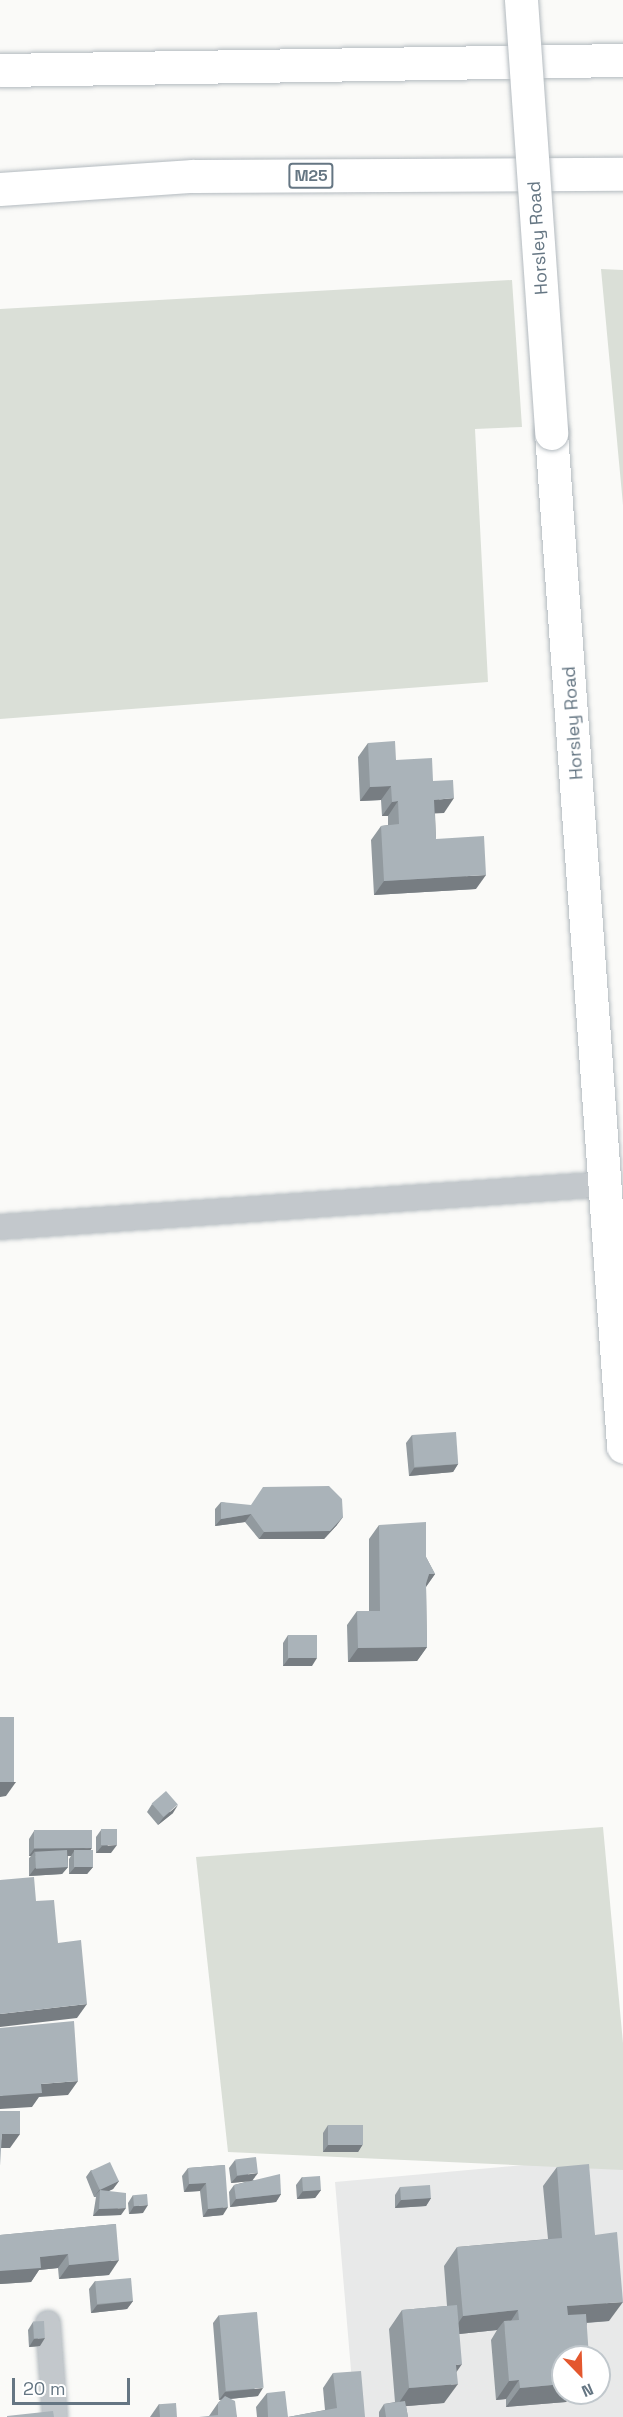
<!DOCTYPE html>
<html>
<head>
<meta charset="utf-8">
<style>
  body { margin:0 }
  #map { position:relative; width:623px; height:2417px; overflow:hidden; background:#fafaf8; font-family:"Space Grotesk",sans-serif }
  div>[style] { position:absolute }
  [style*='--x'] { left:calc(var(--x)*1px); top:calc(var(--y)*1px); width:calc(var(--w)*1px); rotate:calc(var(--a)*1deg) }
  .built>* { inset:0; background:#e8e9e9 }
  .green>* { inset:0; background:#dadfd7 }
  .roads { filter:drop-shadow(0 0 2px #b3babf) drop-shadow(0 0 2px #b3babf) }
  .lane>* { height:24px; margin:-12px; padding:0 12px; transform-origin:12px; border-radius:12px; background:#c3c8cc }
  .secondary>* { height:33px; margin:-16.5px; padding:0 16.5px; transform-origin:16.5px; border-radius:16.5px; background:#fff }
  .highway>* { height:33px; margin:-16.5px; padding:0 16.5px; transform-origin:16.5px; border-radius:16.5px; background:#fff }
  .bridges { filter:drop-shadow(0 0 2px #b3babf) drop-shadow(0 0 2px #b3babf) }
  .secondary-bridge>* { height:33px; margin:-16.5px; padding:0 16.5px; transform-origin:16.5px; border-radius:16.5px; background:#fff }
  .wall>* { inset:0; background:#929a9f }
  .shaded-wall>* { inset:0; background:#777d82 }
  .building>* { inset:0; background:#aab3b9; transform-origin:0 0 }
  span { translate:-50% -50%; white-space:nowrap; text-align:center; line-height:1.15; -webkit-text-stroke:6px #fff; paint-order:stroke }
  .shield-label span { padding:2px 4px; background:#fff; border:2px solid; border-radius:4px; -webkit-text-stroke-width:0 }
  .shield-label { font-size:16px; color:#657683; font-weight:700 }
  .street-label { font-size:18px; color:#657683 }
  .north { position:absolute; left:551px; top:2345px; width:60px; height:60px; box-sizing:border-box; background:#fff; border:2px solid #c1c8cd; border-radius:50%; rotate:157deg; font-size:16px; font-weight:700; line-height:24px; text-align:center; color:#657683 }
  .north::after { content:''; display:block; margin:auto; width:21px; height:27px; background:#e4572e; clip-path:polygon(50% 0,100% 100%,50% 72%,0 100%) }
  .scale { position:absolute; left:12px; top:2378px; width:118px; height:27px; box-sizing:border-box; border:3px solid #657683; border-top:0; padding-left:8px; font-size:18px; line-height:21px; white-space:nowrap; color:#657683; -webkit-text-stroke:4px #fff; paint-order:stroke }
</style>
</head>
<body>
<div id="map">
  <div class="built">
    <div style="clip-path:polygon(evenodd,623px 2156px,623px 2417px,355px 2417px,335px 2182px,623px 2156px,563px 2357px,599px 2357px,599px 2393px,563px 2393px,563px 2357px)"></div>
  </div>
  <div class="green">
    <div style="clip-path:polygon(601px 269px,623px 270px,623px 505px)"></div>
    <div style="clip-path:polygon(512px 280px,522px 427px,475px 429px,488px 682px,0 719px,0 309px)"></div>
    <div style="clip-path:polygon(603px 1827px,623px 2043px,623px 2170px,228px 2152px,196px 1857px)"></div>
  </div>
  <div class="roads">
    <div class="lane">
      <div style="--x:0;--y:1227;--w:609;--a:-4.05"></div>
      <div style="--x:48;--y:2323;--w:94;--a:85.7"></div>
    </div>
    <div class="secondary">
      <div style="--x:551;--y:433;--w:1016;--a:85.93"></div>
    </div>
    <div class="highway">
      <div style="--x:0;--y:70;--w:623;--a:-0.92"></div>
      <div style="--x:0;--y:189;--w:193;--a:-3.9"></div>
      <div style="--x:193;--y:176;--w:430;--a:-0.3"></div>
    </div>
  </div>
  <div class="bridges">
    <div class="secondary-bridge">
      <div style="--x:521;--y:0;--w:434;--a:86"></div>
    </div>
  </div>
  <div class="wall">
    <div style="clip-path:polygon(368px 743px,396px 760px,433px 781px,444px 813px,435px 813px,436px 839px,476px 889px,374px 895px,371px 840px,381px 826px,388px 825px,388px 816px,382px 816px,381px 800px,360px 801px,358px 757px)"></div>
    <div style="clip-path:polygon(412px 1435px,458px 1464px,453px 1472px,409px 1476px,406px 1443px)"></div>
    <div style="clip-path:polygon(221px 1502px,337px 1525px,324px 1539px,259px 1539px,245px 1522px,215px 1526px,215px 1509px)"></div>
    <div style="clip-path:polygon(379px 1525px,426px 1557px,435px 1574px,426px 1587px,427px 1647px,417px 1661px,348px 1662px,347px 1625px,357px 1611px,369px 1611px,369px 1539px)"></div>
    <div style="clip-path:polygon(288px 1635px,312px 1666px,283px 1666px,283px 1643px)"></div>
    <div style="clip-path:polygon(152px 1804px,173px 1813px,158px 1825px,147px 1812px)"></div>
    <div style="clip-path:polygon(101px 1830px,111px 1853px,96px 1853px,96px 1837px)"></div>
    <div style="clip-path:polygon(34px 1831px,90px 1850px,93px 1867px,87px 1874px,69px 1874px,69px 1859px,71px 1856px,68px 1856px,68px 1867px,62px 1874px,29px 1876px,29px 1858px,31px 1856px,29px 1856px,29px 1839px)"></div>
    <div style="clip-path:polygon(328px 2125px,363px 2144px,358px 2152px,323px 2152px,323px 2133px)"></div>
    <div style="clip-path:polygon(235px 2160px,253px 2180px,281px 2194px,276px 2202px,230px 2207px,229px 2192px,234px 2185px,249px 2181px,231px 2183px,229px 2168px)"></div>
    <div style="clip-path:polygon(225px 2165px,223px 2215px,203px 2217px,200px 2191px,184px 2192px,182px 2176px,188px 2168px)"></div>
    <div style="clip-path:polygon(557px 2167px,595px 2235px,609px 2321px,587px 2323px,572px 2394px,566px 2402px,506px 2407px,506px 2399px,496px 2400px,491px 2340px,497px 2330px,459px 2334px,456px 2372px,444px 2403px,406px 2406px,408px 2417px,379px 2417px,379px 2412px,384px 2404px,395px 2402px,389px 2329px,402px 2310px,447px 2306px,444px 2266px,457px 2247px,548px 2239px,543px 2186px)"></div>
    <div style="clip-path:polygon(91px 2170px,119px 2181px,113px 2189px,109px 2191px,121px 2215px,93px 2216px,96px 2197px,94px 2197px,86px 2177px)"></div>
    <div style="clip-path:polygon(302px 2177px,321px 2190px,315px 2198px,297px 2199px,296px 2185px)"></div>
    <div style="clip-path:polygon(400px 2187px,431px 2198px,426px 2206px,395px 2208px,395px 2195px)"></div>
    <div style="clip-path:polygon(133px 2195px,143px 2213px,129px 2214px,128px 2203px)"></div>
    <div style="clip-path:polygon(116px 2224px,109px 2275px,59px 2279px,58px 2268px,39px 2270px,31px 2282px,0 2284px,0 2235px)"></div>
    <div style="clip-path:polygon(95px 2281px,133px 2301px,127px 2309px,91px 2313px,89px 2289px)"></div>
    <div style="clip-path:polygon(219px 2315px,258px 2396px,230px 2399px,237px 2417px,209px 2416px,218px 2403px,222px 2399px,219px 2400px,213px 2323px)"></div>
    <div style="clip-path:polygon(33px 2322px,40px 2346px,29px 2347px,28px 2330px)"></div>
    <div style="clip-path:polygon(333px 2373px,365px 2417px,257px 2417px,256px 2407px,267px 2393px,288px 2417px,325px 2410px,323px 2388px)"></div>
    <div style="clip-path:polygon(159px 2404px,177px 2417px,150px 2417px)"></div>
  </div>
  <div class="shaded-wall">
    <div style="clip-path:polygon(391px 786px,381px 800px,360px 801px,370px 787px)"></div>
    <div style="clip-path:polygon(454px 798px,444px 813px,424px 814px,434px 800px)"></div>
    <div style="clip-path:polygon(398px 801px,388px 816px,382px 816px,392px 802px)"></div>
    <div style="clip-path:polygon(486px 875px,476px 889px,374px 895px,384px 881px)"></div>
    <div style="clip-path:polygon(458px 1464px,453px 1472px,409px 1476px,414px 1468px)"></div>
    <div style="clip-path:polygon(251px 1514px,245px 1522px,215px 1526px,221px 1519px)"></div>
    <div style="clip-path:polygon(343px 1517px,337px 1525px,324px 1539px,259px 1539px,264px 1532px)"></div>
    <div style="clip-path:polygon(429px 1574px,435px 1574px,425px 1588px)"></div>
    <div style="clip-path:polygon(427px 1647px,417px 1661px,348px 1662px,358px 1648px)"></div>
    <div style="clip-path:polygon(289px 1658px,317px 1658px,312px 1666px,283px 1666px)"></div>
    <div style="clip-path:polygon(0 1782px,16px 1782px,6px 1796px,0 1797px)"></div>
    <div style="clip-path:polygon(178px 1805px,173px 1813px,158px 1825px,163px 1818px)"></div>
    <div style="clip-path:polygon(117px 1845px,111px 1853px,96px 1853px,102px 1846px)"></div>
    <div style="clip-path:polygon(92px 1848px,87px 1855px,74px 1851px,71px 1856px,35px 1856px,35px 1851px,31px 1856px,29px 1856px,34px 1849px)"></div>
    <div style="clip-path:polygon(68px 1867px,62px 1874px,29px 1876px,35px 1868px)"></div>
    <div style="clip-path:polygon(75px 1867px,93px 1867px,87px 1874px,69px 1874px)"></div>
    <div style="clip-path:polygon(87px 2004px,77px 2018px,0 2027px,0 2014px)"></div>
    <div style="clip-path:polygon(78px 2081px,68px 2095px,39px 2097px,32px 2107px,0 2109px,0 2096px,41px 2084px)"></div>
    <div style="clip-path:polygon(2px 2134px,20px 2134px,10px 2148px,0 2148px)"></div>
    <div style="clip-path:polygon(363px 2144px,358px 2152px,323px 2152px,328px 2145px)"></div>
    <div style="clip-path:polygon(258px 2173px,252px 2181px,231px 2183px,237px 2176px)"></div>
    <div style="clip-path:polygon(119px 2181px,113px 2189px,100px 2195px,100px 2190px,94px 2197px,100px 2189px)"></div>
    <div style="clip-path:polygon(206px 2183px,200px 2191px,184px 2192px,189px 2184px)"></div>
    <div style="clip-path:polygon(321px 2190px,315px 2198px,297px 2199px,303px 2191px)"></div>
    <div style="clip-path:polygon(281px 2194px,276px 2202px,230px 2207px,236px 2199px)"></div>
    <div style="clip-path:polygon(431px 2198px,426px 2206px,395px 2208px,401px 2200px)"></div>
    <div style="clip-path:polygon(148px 2205px,143px 2213px,129px 2214px,134px 2206px)"></div>
    <div style="clip-path:polygon(228px 2207px,223px 2215px,203px 2217px,208px 2209px)"></div>
    <div style="clip-path:polygon(126px 2208px,121px 2215px,93px 2216px,99px 2209px)"></div>
    <div style="clip-path:polygon(68px 2254px,58px 2268px,39px 2270px,31px 2282px,0 2284px,0 2271px,40px 2257px)"></div>
    <div style="clip-path:polygon(119px 2260px,109px 2275px,59px 2279px,69px 2265px)"></div>
    <div style="clip-path:polygon(133px 2301px,127px 2309px,91px 2313px,97px 2305px)"></div>
    <div style="clip-path:polygon(623px 2302px,609px 2321px,553px 2325px,567px 2306px)"></div>
    <div style="clip-path:polygon(518px 2310px,505px 2330px,504px 2321px,497px 2330px,450px 2335px,463px 2316px)"></div>
    <div style="clip-path:polygon(45px 2338px,40px 2346px,29px 2347px,34px 2339px)"></div>
    <div style="clip-path:polygon(462px 2364px,449px 2383px,456px 2365px)"></div>
    <div style="clip-path:polygon(519px 2380px,506px 2399px,496px 2400px,509px 2381px)"></div>
    <div style="clip-path:polygon(458px 2384px,444px 2403px,396px 2407px,409px 2388px)"></div>
    <div style="clip-path:polygon(563px 2384px,563px 2393px,577px 2393px,572px 2394px,566px 2402px,506px 2407px,520px 2388px)"></div>
    <div style="clip-path:polygon(263px 2388px,258px 2396px,219px 2400px,225px 2392px)"></div>
  </div>
  <div class="building">
    <div style="clip-path:polygon(395px 741px,396px 760px,432px 758px,433px 781px,453px 780px,454px 798px,434px 800px,436px 839px,484px 836px,486px 875px,384px 881px,381px 826px,399px 824px,398px 801px,392px 802px,391px 786px,370px 787px,368px 743px)"></div>
    <div style="left:456px;top:1432px;width:32px;height:44px;rotate:86deg"></div>
    <div style="clip-path:polygon(329px 1486px,342px 1499px,343px 1517px,330px 1531px,264px 1532px,251px 1514px,221px 1519px,221px 1502px,251px 1505px,263px 1487px)"></div>
    <div style="clip-path:polygon(426px 1522px,426px 1557px,435px 1574px,429px 1574px,426px 1583px,427px 1647px,358px 1648px,357px 1611px,380px 1611px,379px 1525px)"></div>
    <div style="left:288px;top:1635px;width:29px;height:23px"></div>
    <div style="left:0;top:1717px;width:14px;height:65px"></div>
    <div style="left:166px;top:1791px;width:18px;height:19px;rotate:49deg"></div>
    <div style="left:117px;top:1829px;width:16px;height:16px;rotate:90deg"></div>
    <div style="left:92px;top:1830px;width:18px;height:58px;rotate:90deg"></div>
    <div style="left:67px;top:1850px;width:17px;height:32px;rotate:87deg"></div>
    <div style="left:93px;top:1850px;width:17px;height:19px;rotate:90deg"></div>
    <div style="clip-path:polygon(34px 1877px,36px 1901px,54px 1900px,58px 1943px,81px 1940px,87px 2004px,0 2014px,0 1880px)"></div>
    <div style="clip-path:polygon(74px 2021px,78px 2081px,41px 2084px,42px 2093px,0 2096px,0 2028px)"></div>
    <div style="clip-path:polygon(0 2111px,20px 2111px,20px 2134px,2px 2134px,0 2166px)"></div>
    <div style="left:328px;top:2125px;width:35px;height:20px"></div>
    <div style="left:256px;top:2157px;width:16px;height:21px;rotate:83deg"></div>
    <div style="left:110px;top:2162px;width:21px;height:21px;rotate:65deg"></div>
    <div style="clip-path:polygon(589px 2164px,595px 2235px,617px 2232px,623px 2302px,567px 2306px,568px 2315px,586px 2314px,589px 2357px,563px 2357px,563px 2384px,520px 2388px,519px 2380px,509px 2381px,504px 2321px,519px 2320px,518px 2310px,463px 2316px,457px 2247px,562px 2238px,557px 2167px)"></div>
    <div style="clip-path:polygon(225px 2165px,228px 2207px,208px 2209px,206px 2183px,189px 2184px,188px 2168px)"></div>
    <div style="clip-path:polygon(280px 2174px,281px 2194px,236px 2199px,234px 2185px)"></div>
    <div style="left:320px;top:2176px;width:14px;height:18px;rotate:86deg"></div>
    <div style="left:430px;top:2185px;width:13px;height:30px;rotate:86deg"></div>
    <div style="clip-path:polygon(100px 2190px,126px 2193px,126px 2208px,99px 2209px)"></div>
    <div style="left:147px;top:2194px;width:11px;height:14px;rotate:85deg"></div>
    <div style="clip-path:polygon(116px 2224px,119px 2260px,69px 2265px,68px 2254px,40px 2257px,41px 2268px,0 2271px,0 2235px)"></div>
    <div style="left:131px;top:2278px;width:23px;height:36px;rotate:85deg"></div>
    <div style="clip-path:polygon(457px 2305px,462px 2364px,456px 2365px,458px 2384px,409px 2388px,402px 2310px)"></div>
    <div style="left:257px;top:2312px;width:76px;height:38px;rotate:85deg"></div>
    <div style="left:44px;top:2321px;width:17px;height:11px;rotate:87deg"></div>
    <div style="clip-path:polygon(361px 2371px,365px 2417px,268px 2417px,267px 2393px,285px 2391px,288px 2417px,337px 2408px,333px 2373px)"></div>
    <div style="clip-path:polygon(225px 2396px,235px 2401px,237px 2417px,199px 2417px,218px 2415px,218px 2403px)"></div>
    <div style="clip-path:polygon(405px 2401px,408px 2417px,386px 2417px,384px 2404px)"></div>
    <div style="left:176px;top:2403px;width:14px;height:17px;rotate:86deg"></div>
    <div style="clip-path:polygon(53px 2411px,54px 2417px,7px 2417px,7px 2416px)"></div>
  </div>
  <div class="shield-label">
    <span style="left:311px;top:176px">M25</span>
  </div>
  <div class="street-label">
    <span style="left:538px;top:238px;rotate:-94deg">Horsley Road</span>
    <span style="left:573px;top:723px;rotate:-94deg">Horsley Road</span>
  </div>
  <div class="north">N</div>
  <div class="scale">20 m</div>
</div>
</body>
</html>
